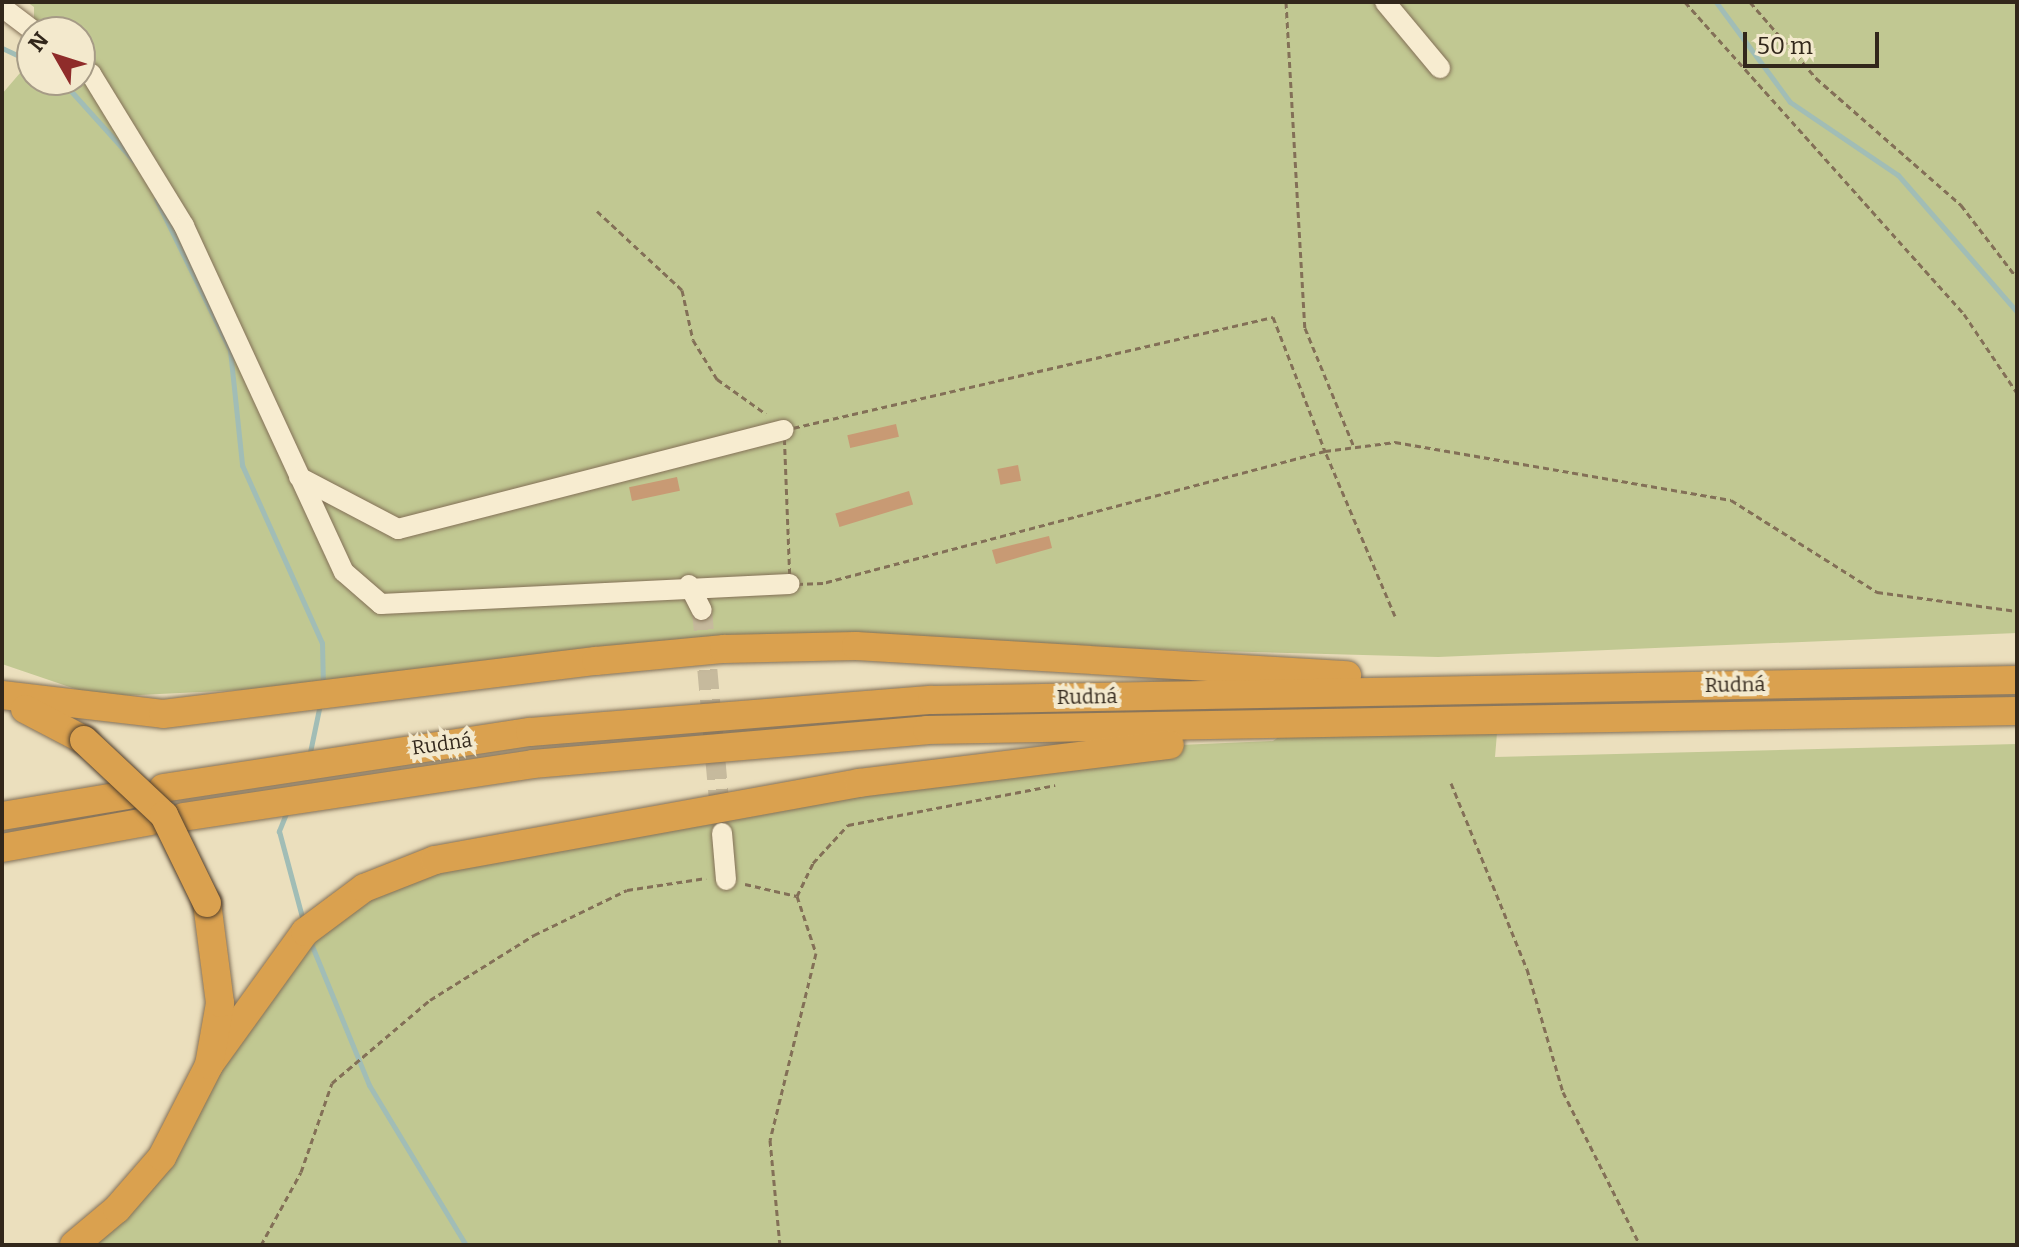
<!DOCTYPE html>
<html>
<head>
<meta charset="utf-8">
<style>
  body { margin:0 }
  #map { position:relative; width:2019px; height:1247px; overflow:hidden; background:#ebdfbd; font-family:Bitter,serif }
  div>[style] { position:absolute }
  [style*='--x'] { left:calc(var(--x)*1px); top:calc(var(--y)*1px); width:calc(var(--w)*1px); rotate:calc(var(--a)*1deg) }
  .green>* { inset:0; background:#c1c892 }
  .stream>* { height:5px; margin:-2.5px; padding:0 2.5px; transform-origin:2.5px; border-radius:2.5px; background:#a1bdb6 }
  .building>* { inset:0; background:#c89a74; transform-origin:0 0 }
  .minor-tunnel>* { height:20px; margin-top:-10px; transform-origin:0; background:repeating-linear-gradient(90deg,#c6ba9d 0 20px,transparent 0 30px) }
  .path>* { height:3px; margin-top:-1.5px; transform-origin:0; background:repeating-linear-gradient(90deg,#837057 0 6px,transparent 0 10px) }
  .roads { filter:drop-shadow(0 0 2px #837057) drop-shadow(0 0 2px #837057) }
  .minor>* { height:20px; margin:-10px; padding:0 10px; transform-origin:10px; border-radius:10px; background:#f7ecd0 }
  .highway>* { height:28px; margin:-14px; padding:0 14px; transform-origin:14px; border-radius:14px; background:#daa14f }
  .bridges { filter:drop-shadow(0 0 2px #503e2c) drop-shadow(0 0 2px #503e2c) }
  .highway-bridge>* { height:28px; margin:-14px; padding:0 14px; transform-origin:14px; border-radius:14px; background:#daa14f }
  span { translate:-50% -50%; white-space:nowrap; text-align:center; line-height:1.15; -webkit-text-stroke:8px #f3e9cd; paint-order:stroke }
  .street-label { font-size:20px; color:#32271b }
  .frame { position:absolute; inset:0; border:4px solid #32271b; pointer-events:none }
  .north { position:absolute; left:16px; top:16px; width:80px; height:80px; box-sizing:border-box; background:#f3e9cd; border:2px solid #a69b86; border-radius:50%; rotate:309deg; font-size:22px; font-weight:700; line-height:32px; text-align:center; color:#32271b }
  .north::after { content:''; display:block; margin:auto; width:28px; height:36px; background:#8f2c2a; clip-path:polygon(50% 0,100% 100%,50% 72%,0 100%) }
  .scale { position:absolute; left:1743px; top:32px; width:136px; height:36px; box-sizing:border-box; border:4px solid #32271b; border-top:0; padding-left:10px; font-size:24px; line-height:28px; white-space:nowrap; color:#32271b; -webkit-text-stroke:6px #f3e9cd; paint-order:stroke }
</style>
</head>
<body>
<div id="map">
  <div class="green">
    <div style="clip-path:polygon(27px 2px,2017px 2px,2017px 633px,1438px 657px,700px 637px,282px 688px,99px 697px,2px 664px,2px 94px,32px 59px,32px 80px,80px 80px,80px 32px,34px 32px,34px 7px)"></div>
    <div style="clip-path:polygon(1498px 721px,1495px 757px,2017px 744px,2017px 1245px,95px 1245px,283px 956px,400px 873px,1133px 747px,1273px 741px,1295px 725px)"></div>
  </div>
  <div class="stream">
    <div style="--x:1716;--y:2;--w:124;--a:53.5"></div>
    <div style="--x:1790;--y:102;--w:130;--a:34.1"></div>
    <div style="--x:1898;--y:175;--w:181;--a:49"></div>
    <div style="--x:2;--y:48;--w:33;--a:25"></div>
    <div style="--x:61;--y:80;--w:108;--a:48"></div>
    <div style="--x:156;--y:199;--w:168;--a:63.9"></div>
    <div style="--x:230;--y:350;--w:116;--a:84"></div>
    <div style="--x:242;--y:465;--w:195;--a:65.8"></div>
    <div style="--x:322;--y:643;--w:43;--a:88.7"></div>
    <div style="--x:309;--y:757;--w:54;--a:-78.3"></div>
    <div style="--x:287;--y:811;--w:22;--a:112"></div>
    <div style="--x:279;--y:831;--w:96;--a:75"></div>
    <div style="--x:310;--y:941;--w:156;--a:67.7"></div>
    <div style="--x:369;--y:1085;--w:187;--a:58.8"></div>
  </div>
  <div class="building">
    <div style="left:896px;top:424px;width:13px;height:50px;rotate:77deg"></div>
    <div style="left:1018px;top:465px;width:16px;height:21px;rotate:79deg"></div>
    <div style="left:677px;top:477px;width:14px;height:49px;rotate:78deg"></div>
    <div style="left:909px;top:491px;width:14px;height:77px;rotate:73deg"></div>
    <div style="clip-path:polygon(1049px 536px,1052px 548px,996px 564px,992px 550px)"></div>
  </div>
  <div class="minor-tunnel">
    <div style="--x:702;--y:610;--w:212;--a:84.9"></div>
  </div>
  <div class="path">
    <div style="--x:1286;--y:2;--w:327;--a:86.7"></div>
    <div style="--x:1305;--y:328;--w:129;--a:67.6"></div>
    <div style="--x:1685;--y:2;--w:419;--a:48.2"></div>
    <div style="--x:1964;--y:314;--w:95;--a:56.1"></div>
    <div style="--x:1750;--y:2;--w:101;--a:49"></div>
    <div style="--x:1816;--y:78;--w:193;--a:41.2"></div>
    <div style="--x:1961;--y:205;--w:92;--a:52.5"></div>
    <div style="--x:597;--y:211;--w:116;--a:42.9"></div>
    <div style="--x:682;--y:290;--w:51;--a:77.6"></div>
    <div style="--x:693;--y:340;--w:46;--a:58.4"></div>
    <div style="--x:717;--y:379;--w:60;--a:35.5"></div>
    <div style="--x:1273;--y:317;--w:144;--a:68.8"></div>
    <div style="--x:1325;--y:451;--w:519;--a:165.27"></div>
    <div style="--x:823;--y:583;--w:33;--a:178"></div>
    <div style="--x:790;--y:584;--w:154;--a:-92.2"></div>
    <div style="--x:784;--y:430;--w:502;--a:-13.01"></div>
    <div style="--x:1395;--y:616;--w:179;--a:-113"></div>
    <div style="--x:1325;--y:451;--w:71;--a:-7.3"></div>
    <div style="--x:1395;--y:442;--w:341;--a:9.8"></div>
    <div style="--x:1731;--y:500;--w:173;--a:32.2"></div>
    <div style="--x:1877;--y:592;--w:141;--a:7.7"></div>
    <div style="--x:1451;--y:783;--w:201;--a:67.8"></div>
    <div style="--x:1527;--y:969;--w:128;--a:73.7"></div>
    <div style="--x:1563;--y:1092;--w:171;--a:63.3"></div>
    <div style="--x:745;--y:884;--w:53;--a:13"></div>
    <div style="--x:797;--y:896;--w:60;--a:71.6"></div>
    <div style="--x:816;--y:953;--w:193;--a:103.8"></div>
    <div style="--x:770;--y:1140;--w:105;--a:84.6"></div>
    <div style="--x:797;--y:896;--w:37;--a:-64"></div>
    <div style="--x:813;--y:863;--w:52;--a:-47.4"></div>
    <div style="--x:848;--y:825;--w:211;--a:-10.9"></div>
    <div style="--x:261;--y:1245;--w:83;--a:-61.3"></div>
    <div style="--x:301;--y:1172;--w:94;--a:-70.8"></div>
    <div style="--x:332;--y:1083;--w:128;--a:-40.3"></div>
    <div style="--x:430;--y:1000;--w:123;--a:-32"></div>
    <div style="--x:534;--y:935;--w:103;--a:-25.8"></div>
    <div style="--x:627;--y:890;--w:80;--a:-8.6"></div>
  </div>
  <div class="roads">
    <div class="minor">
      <div style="--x:1385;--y:2;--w:86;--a:50.2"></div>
      <div style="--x:2;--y:7;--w:41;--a:37.1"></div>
      <div style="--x:80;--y:66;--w:14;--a:36"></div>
      <div style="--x:91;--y:74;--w:178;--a:58.5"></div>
      <div style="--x:184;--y:226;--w:381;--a:65.2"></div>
      <div style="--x:344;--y:572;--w:49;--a:40.9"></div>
      <div style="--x:381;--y:604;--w:409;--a:-2.8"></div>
      <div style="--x:299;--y:477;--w:112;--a:27.7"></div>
      <div style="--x:398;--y:529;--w:398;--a:-14.4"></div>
      <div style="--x:689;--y:585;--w:28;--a:63"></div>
      <div style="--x:722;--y:833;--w:47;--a:85.1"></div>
    </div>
    <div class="highway">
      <div style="--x:2;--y:695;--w:162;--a:6.7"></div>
      <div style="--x:163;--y:714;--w:436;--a:-7"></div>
      <div style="--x:596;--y:661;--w:129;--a:-5.4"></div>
      <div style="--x:724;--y:649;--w:132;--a:-1.3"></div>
      <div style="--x:856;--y:646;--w:492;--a:3.4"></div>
      <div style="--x:25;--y:709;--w:67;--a:27.7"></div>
      <div style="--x:163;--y:788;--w:371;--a:-8.7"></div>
      <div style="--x:530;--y:732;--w:403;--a:-4.6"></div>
      <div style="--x:932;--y:700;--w:1085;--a:-1.06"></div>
      <div style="--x:2;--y:816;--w:128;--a:-9.5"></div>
      <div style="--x:183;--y:817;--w:354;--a:-8.6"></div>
      <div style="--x:533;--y:764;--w:395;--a:-4.9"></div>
      <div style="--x:927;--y:730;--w:1090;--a:-1"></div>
      <div style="--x:2;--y:848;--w:150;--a:-10.3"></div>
      <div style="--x:209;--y:1065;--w:164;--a:-54.2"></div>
      <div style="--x:305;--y:932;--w:74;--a:-36.7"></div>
      <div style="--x:364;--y:888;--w:76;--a:-21.5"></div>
      <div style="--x:435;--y:860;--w:431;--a:-10.3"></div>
      <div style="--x:859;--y:783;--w:313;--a:-7"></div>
      <div style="--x:74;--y:1245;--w:56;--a:-39.9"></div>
      <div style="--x:117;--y:1209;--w:69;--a:-49.1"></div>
      <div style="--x:162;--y:1157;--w:103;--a:-62.9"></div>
      <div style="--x:209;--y:1065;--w:63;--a:-79.9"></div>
      <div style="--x:220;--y:1003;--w:101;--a:-97.4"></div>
    </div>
  </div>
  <div class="bridges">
    <div class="highway-bridge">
      <div style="--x:84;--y:740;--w:110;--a:43.2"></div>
      <div style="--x:164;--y:815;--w:98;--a:64"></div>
    </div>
  </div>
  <div class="street-label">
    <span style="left:1735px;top:685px;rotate:-1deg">Rudná</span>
    <span style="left:1087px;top:697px;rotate:-1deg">Rudná</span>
    <span style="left:442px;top:744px;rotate:-8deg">Rudná</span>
  </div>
  <div class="frame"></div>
  <div class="north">N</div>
  <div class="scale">50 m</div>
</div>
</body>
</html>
